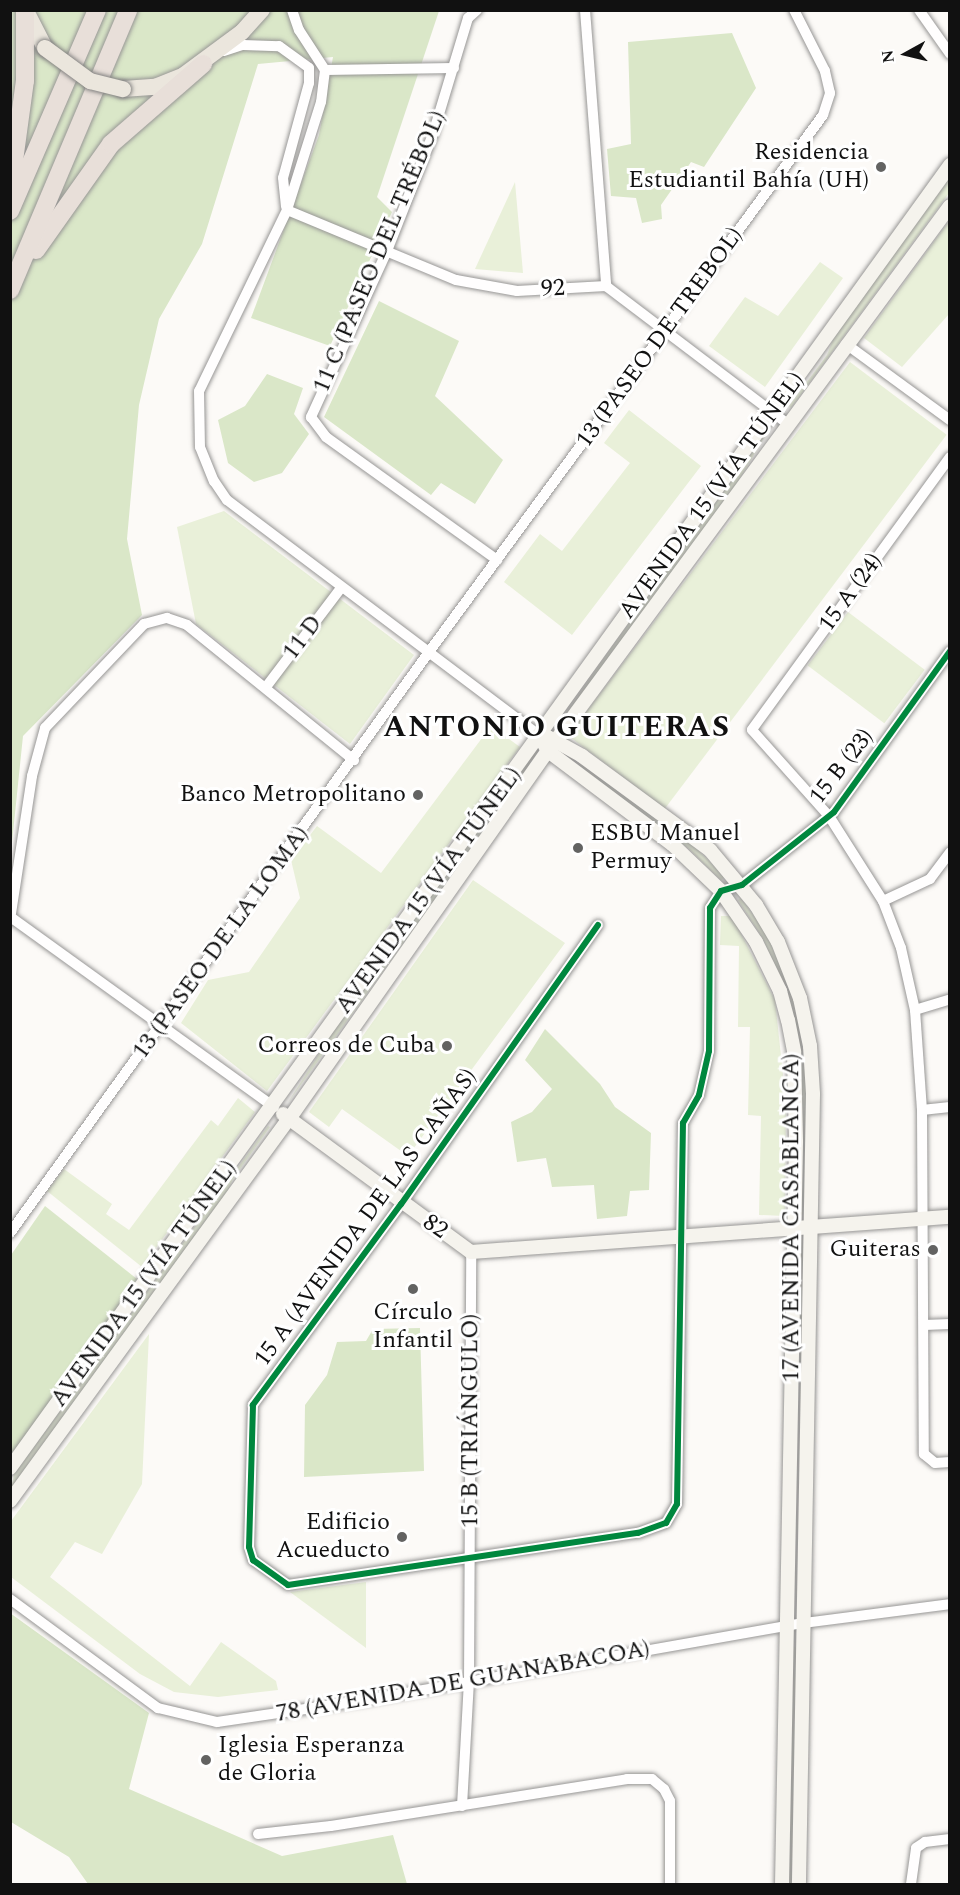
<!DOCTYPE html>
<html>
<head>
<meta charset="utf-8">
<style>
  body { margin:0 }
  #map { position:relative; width:960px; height:1895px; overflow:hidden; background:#fcfaf7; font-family:Spectral,serif }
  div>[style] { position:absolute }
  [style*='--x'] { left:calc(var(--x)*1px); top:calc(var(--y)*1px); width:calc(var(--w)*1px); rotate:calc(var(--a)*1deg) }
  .green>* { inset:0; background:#e9f0d9; transform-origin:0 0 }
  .forest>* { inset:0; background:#dae7c8 }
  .roads { filter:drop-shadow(0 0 2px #979695) drop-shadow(0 0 2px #979695) }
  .street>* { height:10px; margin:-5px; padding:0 5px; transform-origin:5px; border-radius:5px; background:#fffefe }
  .secondary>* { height:14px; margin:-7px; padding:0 7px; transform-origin:7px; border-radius:7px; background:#f5f3ed }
  .primary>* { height:16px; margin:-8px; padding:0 8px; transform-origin:8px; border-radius:8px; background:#ebe6dd }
  .highway>* { height:18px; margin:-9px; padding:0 9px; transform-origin:9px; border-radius:9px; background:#e8dfd9 }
  .bridges { filter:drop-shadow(0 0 2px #848382) drop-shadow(0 0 2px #848382) }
  .primary-bridge>* { height:16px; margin:-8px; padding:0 8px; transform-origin:8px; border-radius:8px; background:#ebe6dd }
  .cycleway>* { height:6px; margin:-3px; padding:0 3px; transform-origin:3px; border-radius:3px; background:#00873e }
  .dots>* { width:16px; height:16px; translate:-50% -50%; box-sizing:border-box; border:3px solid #fff; border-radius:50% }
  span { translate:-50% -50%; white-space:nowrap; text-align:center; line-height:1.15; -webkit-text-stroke:6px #fff; paint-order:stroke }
  .poi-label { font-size:24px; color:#111 }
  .right { translate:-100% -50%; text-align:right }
  .left { translate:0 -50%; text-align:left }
  .street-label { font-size:24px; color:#111 }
  .district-label { font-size:30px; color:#111; font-weight:700; letter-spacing:1.5px }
  .frame { position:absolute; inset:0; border:12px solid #111; pointer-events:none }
  .north { position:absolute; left:876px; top:24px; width:60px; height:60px; -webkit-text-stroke:4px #fff; paint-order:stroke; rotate:262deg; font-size:16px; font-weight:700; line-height:24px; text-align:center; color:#111 }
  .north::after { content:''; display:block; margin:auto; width:21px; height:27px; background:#111; clip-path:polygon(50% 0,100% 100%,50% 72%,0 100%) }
</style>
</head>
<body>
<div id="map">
  <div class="green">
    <div style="clip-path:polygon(949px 179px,949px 193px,791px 408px,789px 406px,827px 355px,834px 337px)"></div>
    <div style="clip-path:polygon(515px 182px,523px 273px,475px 269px)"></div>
    <div style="clip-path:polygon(949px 221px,949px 314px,902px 367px,864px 338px)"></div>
    <div style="clip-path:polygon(820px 262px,843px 278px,765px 387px,709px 346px,745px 297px,778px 316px)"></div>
    <div style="left:850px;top:362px;width:121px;height:468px;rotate:37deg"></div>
    <div style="clip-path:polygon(629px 410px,701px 466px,572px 635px,504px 582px,540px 534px,562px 551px,630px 463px,604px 443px)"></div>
    <div style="clip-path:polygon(771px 426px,729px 497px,554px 731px,599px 665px)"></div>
    <div style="clip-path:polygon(224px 511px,414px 655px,350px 744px,196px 624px,177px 527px)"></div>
    <div style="left:848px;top:612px;width:96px;height:67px;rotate:37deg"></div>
    <div style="clip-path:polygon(491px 726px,520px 747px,267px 1091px,181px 1023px,208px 980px,249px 972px,300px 898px,291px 860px,317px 826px,381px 873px)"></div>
    <div style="clip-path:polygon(537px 748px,539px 750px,490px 823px,287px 1104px,334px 1030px)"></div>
    <div style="clip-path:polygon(581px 764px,693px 845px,725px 877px,721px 880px,687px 847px,578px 768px)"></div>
    <div style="clip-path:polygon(473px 880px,565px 943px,408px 1156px,342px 1109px,329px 1127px,309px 1112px)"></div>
    <div style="clip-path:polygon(741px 898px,767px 934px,797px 1010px,806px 1081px,805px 1215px,800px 1215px,800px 1080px,779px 975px,762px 937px,738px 900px)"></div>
    <div style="clip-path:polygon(721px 916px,732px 916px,775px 1000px,786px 1103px,785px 1216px,759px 1215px,761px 1116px,748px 1115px,750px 1027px,738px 1027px,739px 946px,720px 945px)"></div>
    <div style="clip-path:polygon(238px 1098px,255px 1112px,142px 1267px,47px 1191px,64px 1169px,112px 1204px,106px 1214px,129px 1230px,211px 1120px,218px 1126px)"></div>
    <div style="clip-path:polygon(268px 1126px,270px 1127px,233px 1179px,223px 1202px,11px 1490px,14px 1474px)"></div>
    <div style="left:800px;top:1243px;width:5px;height:358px"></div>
    <div style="clip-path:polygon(149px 1334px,142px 1484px,102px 1554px,75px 1542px,50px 1577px,190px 1686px,221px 1642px,276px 1681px,278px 1690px,218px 1697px,174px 1692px,140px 1674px,11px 1577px,11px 1521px)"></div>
    <div style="clip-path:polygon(366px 1582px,366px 1648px,290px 1592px)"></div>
    <div style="left:797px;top:1647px;width:237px;height:6px;rotate:91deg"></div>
  </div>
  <div class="forest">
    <div style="clip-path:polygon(11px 11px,439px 11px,377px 197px,392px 212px,330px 346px,251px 318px,319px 135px,333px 57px,258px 64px,202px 244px,159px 319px,139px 405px,127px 539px,142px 615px,23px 736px,11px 852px)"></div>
    <div style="clip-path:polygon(732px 33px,756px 88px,704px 167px,691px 162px,661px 205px,662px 219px,642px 223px,636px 198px,611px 196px,607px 149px,631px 144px,628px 42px)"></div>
    <div style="clip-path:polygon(379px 301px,459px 341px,435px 396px,503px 460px,475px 504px,441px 483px,431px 495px,324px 417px)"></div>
    <div style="clip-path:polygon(267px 374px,303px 388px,294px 414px,309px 434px,282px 473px,254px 482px,228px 463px,218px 420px,245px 406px)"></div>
    <div style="clip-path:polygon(545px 1029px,600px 1084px,615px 1107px,651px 1133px,649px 1190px,630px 1191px,627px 1216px,597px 1219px,594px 1185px,552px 1187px,546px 1158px,517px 1162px,511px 1122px,532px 1112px,552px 1089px,525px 1060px)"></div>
    <div style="clip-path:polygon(45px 1206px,137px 1279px,11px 1461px,11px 1255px)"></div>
    <div style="clip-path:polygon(420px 1328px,424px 1471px,304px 1477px,305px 1405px,327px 1375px,337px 1342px,366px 1341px,373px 1329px)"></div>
    <div style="clip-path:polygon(10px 1613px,149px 1713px,129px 1789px,282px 1856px,393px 1835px,407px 1884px,88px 1884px,69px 1857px,11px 1822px)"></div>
  </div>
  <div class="roads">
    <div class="street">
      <div style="--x:292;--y:10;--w:21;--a:71"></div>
      <div style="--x:299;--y:30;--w:48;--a:57"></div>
      <div style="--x:325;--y:70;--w:32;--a:97"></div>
      <div style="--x:321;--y:102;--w:113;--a:107.5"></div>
      <div style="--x:287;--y:210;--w:201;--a:115.9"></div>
      <div style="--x:199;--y:391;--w:56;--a:89"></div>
      <div style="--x:200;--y:447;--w:37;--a:68"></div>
      <div style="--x:214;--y:481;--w:23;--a:56"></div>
      <div style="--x:227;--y:500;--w:392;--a:37"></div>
      <div style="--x:477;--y:10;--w:12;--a:138"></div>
      <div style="--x:468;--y:18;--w:121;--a:106.8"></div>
      <div style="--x:433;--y:134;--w:126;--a:111.5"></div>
      <div style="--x:387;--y:251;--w:183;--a:114.6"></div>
      <div style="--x:311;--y:417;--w:25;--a:53"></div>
      <div style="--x:326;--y:437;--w:211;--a:35.7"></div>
      <div style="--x:585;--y:10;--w:277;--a:85.6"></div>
      <div style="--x:919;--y:10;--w:54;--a:54.8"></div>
      <div style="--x:224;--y:51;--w:20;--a:-18"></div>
      <div style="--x:243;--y:45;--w:36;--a:2"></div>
      <div style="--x:279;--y:46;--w:37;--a:36"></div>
      <div style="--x:309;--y:68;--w:15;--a:90"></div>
      <div style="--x:309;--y:83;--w:98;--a:105.3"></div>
      <div style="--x:283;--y:178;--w:29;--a:84"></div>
      <div style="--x:325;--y:70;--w:129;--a:-0.9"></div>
      <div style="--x:287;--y:210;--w:183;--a:22.5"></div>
      <div style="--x:456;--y:280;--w:62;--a:10.2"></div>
      <div style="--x:517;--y:291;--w:89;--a:-3.2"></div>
      <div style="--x:606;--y:286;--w:228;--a:37.2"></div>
      <div style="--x:846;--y:344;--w:129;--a:36.2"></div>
      <div style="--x:950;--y:457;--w:337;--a:126"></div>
      <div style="--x:752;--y:730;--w:115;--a:48.2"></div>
      <div style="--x:829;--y:816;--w:101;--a:57.6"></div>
      <div style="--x:883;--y:901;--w:50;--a:69"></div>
      <div style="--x:901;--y:948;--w:64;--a:77.3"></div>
      <div style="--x:915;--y:1010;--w:100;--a:86"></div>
      <div style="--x:922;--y:1110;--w:344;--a:89.7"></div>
      <div style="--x:924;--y:1454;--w:14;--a:39"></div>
      <div style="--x:935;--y:1463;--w:15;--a:-4"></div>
      <div style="--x:266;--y:687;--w:123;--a:-52.9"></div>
      <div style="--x:883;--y:901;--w:52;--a:-25.1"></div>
      <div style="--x:930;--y:879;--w:34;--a:-53"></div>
      <div style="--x:12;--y:918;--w:323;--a:35.8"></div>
      <div style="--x:10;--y:920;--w:146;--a:-81.3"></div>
      <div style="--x:32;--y:776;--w:50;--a:-74.8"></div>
      <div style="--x:45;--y:728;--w:144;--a:-46.4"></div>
      <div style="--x:144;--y:624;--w:24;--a:-15"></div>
      <div style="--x:167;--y:618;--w:21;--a:19"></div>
      <div style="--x:187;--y:625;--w:215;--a:39"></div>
      <div style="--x:598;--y:925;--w:342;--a:125.2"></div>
      <div style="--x:401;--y:1204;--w:250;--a:126.4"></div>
      <div style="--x:253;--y:1405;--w:142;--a:91.6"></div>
      <div style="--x:249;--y:1547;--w:14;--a:73"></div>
      <div style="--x:253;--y:1560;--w:43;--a:35.5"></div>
      <div style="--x:288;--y:1585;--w:354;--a:-8.5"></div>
      <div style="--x:638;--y:1533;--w:30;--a:-20"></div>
      <div style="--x:666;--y:1523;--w:22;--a:-60"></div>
      <div style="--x:677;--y:1504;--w:381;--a:-89.1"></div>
      <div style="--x:683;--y:1123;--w:32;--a:-60"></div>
      <div style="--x:699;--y:1095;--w:45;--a:-77.2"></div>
      <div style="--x:709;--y:1051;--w:143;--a:-89.6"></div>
      <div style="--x:710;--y:908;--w:20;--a:-57"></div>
      <div style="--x:721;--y:891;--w:22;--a:-16"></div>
      <div style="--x:742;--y:885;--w:117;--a:-38.4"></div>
      <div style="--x:834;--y:812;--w:198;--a:-54.2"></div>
      <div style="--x:915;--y:1010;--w:37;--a:-17"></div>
      <div style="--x:922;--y:1110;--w:28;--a:-6"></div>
      <div style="--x:10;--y:1233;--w:716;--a:-54.2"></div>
      <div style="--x:429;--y:652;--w:666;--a:-53.73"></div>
      <div style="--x:823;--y:115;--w:23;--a:-72"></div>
      <div style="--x:830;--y:93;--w:23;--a:-103"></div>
      <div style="--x:825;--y:71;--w:68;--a:-116.9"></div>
      <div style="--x:924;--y:1325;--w:26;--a:-2"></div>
      <div style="--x:10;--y:1599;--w:184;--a:36.4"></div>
      <div style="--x:158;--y:1708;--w:61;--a:13.3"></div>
      <div style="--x:217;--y:1722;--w:151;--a:-8.4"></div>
      <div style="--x:366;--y:1700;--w:445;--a:-10"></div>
      <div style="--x:804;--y:1623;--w:147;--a:-7.4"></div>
      <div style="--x:462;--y:1806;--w:124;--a:-86.8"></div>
      <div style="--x:469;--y:1682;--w:430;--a:-89.7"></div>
      <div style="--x:258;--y:1834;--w:73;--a:-6.3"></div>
      <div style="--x:331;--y:1826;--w:300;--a:-9"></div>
      <div style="--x:627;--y:1779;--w:25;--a:0"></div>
      <div style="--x:652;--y:1779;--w:16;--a:40"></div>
      <div style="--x:664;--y:1789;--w:13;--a:63"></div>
      <div style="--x:670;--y:1801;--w:83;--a:90"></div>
      <div style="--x:911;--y:1884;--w:36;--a:-82"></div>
      <div style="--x:916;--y:1848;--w:11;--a:-34"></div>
      <div style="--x:925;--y:1842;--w:25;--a:-7"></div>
    </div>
    <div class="secondary">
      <div style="--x:548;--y:737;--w:39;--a:29"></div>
      <div style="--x:582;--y:756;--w:159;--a:36.3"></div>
      <div style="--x:710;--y:850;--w:72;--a:50.1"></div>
      <div style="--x:756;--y:905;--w:43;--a:59.3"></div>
      <div style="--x:778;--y:942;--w:60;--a:68.6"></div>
      <div style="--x:800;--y:998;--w:49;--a:78.2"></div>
      <div style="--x:810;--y:1046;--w:48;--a:86.4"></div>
      <div style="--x:813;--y:1094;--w:790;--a:91.02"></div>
      <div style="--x:544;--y:744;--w:8;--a:60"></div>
      <div style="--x:548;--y:751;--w:155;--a:36.9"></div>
      <div style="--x:672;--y:844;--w:68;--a:43.8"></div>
      <div style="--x:721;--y:891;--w:62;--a:55.5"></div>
      <div style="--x:756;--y:942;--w:55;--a:63.9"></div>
      <div style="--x:780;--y:991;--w:30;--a:75"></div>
      <div style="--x:788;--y:1020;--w:33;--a:79"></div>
      <div style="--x:794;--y:1052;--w:90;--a:88.7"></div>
      <div style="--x:796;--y:1142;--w:742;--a:91.08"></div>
      <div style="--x:283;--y:1114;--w:233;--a:36.3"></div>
      <div style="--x:471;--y:1252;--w:480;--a:-4.2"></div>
      <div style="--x:10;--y:1468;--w:1607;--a:-54.19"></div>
      <div style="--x:10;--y:1501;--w:473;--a:-53.9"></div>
      <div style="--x:289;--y:1119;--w:450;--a:-54.9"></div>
      <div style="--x:548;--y:751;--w:677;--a:-53.59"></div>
    </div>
    <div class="primary">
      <div style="--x:26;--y:11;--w:42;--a:62.8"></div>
      <div style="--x:123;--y:89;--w:32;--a:-4"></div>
      <div style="--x:155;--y:87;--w:31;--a:-22"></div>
      <div style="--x:184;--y:75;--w:72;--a:-36.6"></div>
      <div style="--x:242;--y:32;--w:30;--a:-48"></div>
    </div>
    <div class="highway">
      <div style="--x:10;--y:190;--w:110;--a:-82.2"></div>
      <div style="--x:25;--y:81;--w:71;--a:-90"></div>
      <div style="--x:10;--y:211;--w:219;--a:-66.6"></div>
      <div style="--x:36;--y:250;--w:130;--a:-54.7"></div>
      <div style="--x:111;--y:144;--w:122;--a:-41"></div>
      <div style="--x:10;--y:290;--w:304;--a:-67.1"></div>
    </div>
  </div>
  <div class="bridges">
    <div class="primary-bridge">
      <div style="--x:45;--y:48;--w:56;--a:36.3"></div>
      <div style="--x:90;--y:81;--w:34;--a:14"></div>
    </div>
  </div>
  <div class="cycleway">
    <div style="--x:598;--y:925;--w:342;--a:125.2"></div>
    <div style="--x:401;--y:1204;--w:250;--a:126.4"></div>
    <div style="--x:253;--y:1405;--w:142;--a:91.6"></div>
    <div style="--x:249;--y:1547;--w:14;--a:73"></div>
    <div style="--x:253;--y:1560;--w:43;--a:35.5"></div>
    <div style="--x:288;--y:1585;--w:354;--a:-8.5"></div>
    <div style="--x:638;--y:1533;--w:30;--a:-20"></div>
    <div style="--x:666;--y:1523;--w:22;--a:-60"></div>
    <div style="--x:677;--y:1504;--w:381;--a:-89.1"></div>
    <div style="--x:683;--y:1123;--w:32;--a:-60"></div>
    <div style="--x:699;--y:1095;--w:45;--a:-77.2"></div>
    <div style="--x:709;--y:1051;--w:143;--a:-89.6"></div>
    <div style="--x:710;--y:908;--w:20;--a:-57"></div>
    <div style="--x:721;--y:891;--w:22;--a:-16"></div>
    <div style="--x:742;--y:885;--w:117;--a:-38.4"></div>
    <div style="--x:834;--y:812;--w:198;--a:-54.2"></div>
  </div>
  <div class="dots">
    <div style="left:881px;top:167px;background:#636362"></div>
    <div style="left:418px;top:795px;background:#636362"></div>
    <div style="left:578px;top:848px;background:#636362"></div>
    <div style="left:447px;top:1046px;background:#636362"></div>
    <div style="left:933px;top:1250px;background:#636362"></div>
    <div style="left:413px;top:1289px;background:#636362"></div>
    <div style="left:402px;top:1537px;background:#636362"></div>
    <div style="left:206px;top:1760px;background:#636362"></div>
  </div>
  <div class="poi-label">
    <span class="right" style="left:869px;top:167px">Residencia<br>Estudiantil Bahía (UH)</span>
    <span class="right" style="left:406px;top:795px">Banco Metropolitano</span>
    <span class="left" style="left:590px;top:848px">ESBU Manuel<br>Permuy</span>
    <span class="right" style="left:435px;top:1046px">Correos de Cuba</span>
    <span class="right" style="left:921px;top:1250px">Guiteras</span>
    <span style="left:413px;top:1327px">Círculo<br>Infantil</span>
    <span class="right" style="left:390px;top:1537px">Edificio<br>Acueducto</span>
    <span class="left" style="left:218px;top:1760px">Iglesia Esperanza<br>de Gloria</span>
  </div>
  <div class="street-label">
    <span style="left:380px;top:252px;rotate:-67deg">11 C (PASEO DEL TRÉBOL)</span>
    <span style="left:553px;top:289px;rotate:-3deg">92</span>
    <span style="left:660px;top:338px;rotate:-54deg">13 (PASEO DE TREBOL)</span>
    <span style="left:712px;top:496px;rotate:-54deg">AVENIDA 15 (VÍA TÚNEL)</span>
    <span style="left:851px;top:593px;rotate:-54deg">15 A (24)</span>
    <span style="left:303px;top:638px;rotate:-53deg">11 D</span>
    <span style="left:842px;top:767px;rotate:-52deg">15 B (23)</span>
    <span style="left:429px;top:891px;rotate:-54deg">AVENIDA 15 (VÍA TÚNEL)</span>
    <span style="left:221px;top:943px;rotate:-54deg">13 (PASEO DE LA LOMA)</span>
    <span style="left:366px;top:1218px;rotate:-54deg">15 A (AVENIDA DE LAS CAÑAS)</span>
    <span style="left:792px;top:1218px;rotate:-90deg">17 (AVENIDA CASABLANCA)</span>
    <span style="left:435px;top:1227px;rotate:35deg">82</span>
    <span style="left:144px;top:1284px;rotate:-54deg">AVENIDA 15 (VÍA TÚNEL)</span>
    <span style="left:471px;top:1421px;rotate:-90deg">15 B (TRIÁNGULO)</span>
    <span style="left:463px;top:1682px;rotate:-10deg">78 (AVENIDA DE GUANABACOA)</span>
  </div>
  <div class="district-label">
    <span style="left:557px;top:727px">ANTONIO GUITERAS</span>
  </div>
  <div class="frame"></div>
  <div class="north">N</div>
</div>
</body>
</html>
